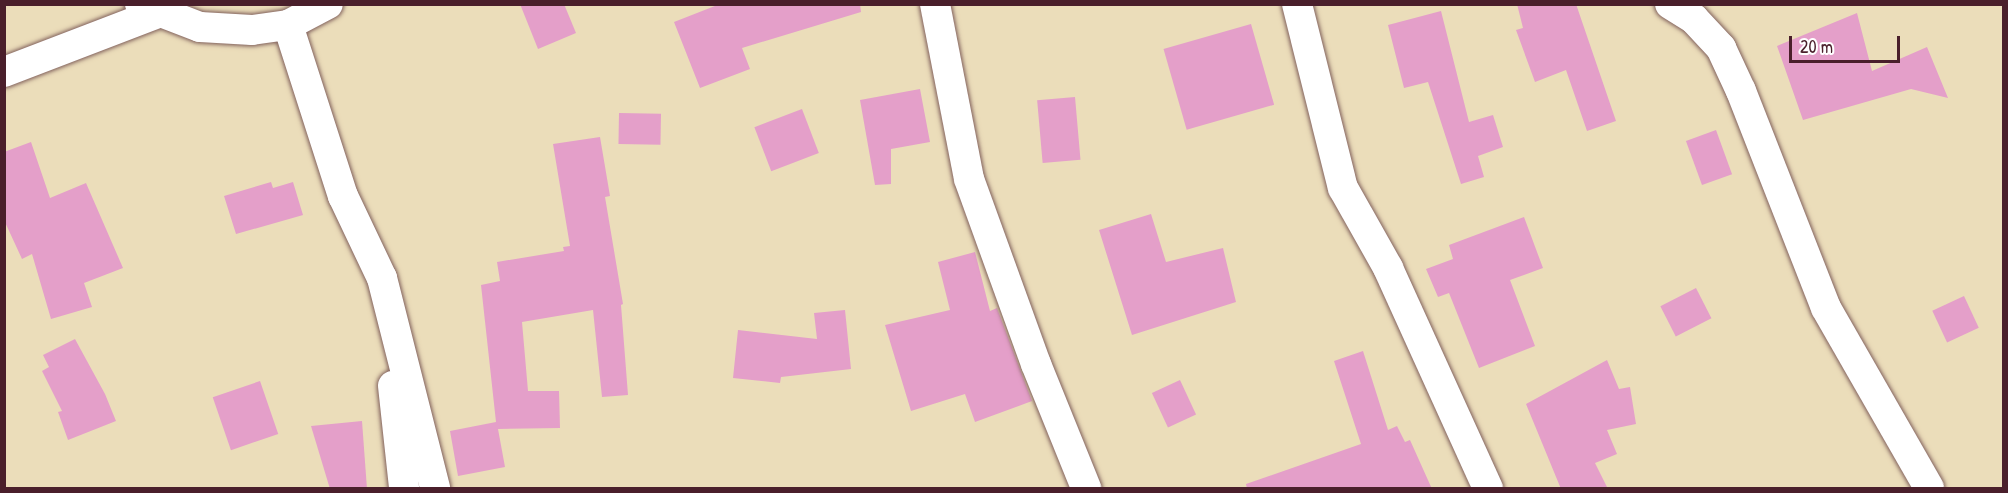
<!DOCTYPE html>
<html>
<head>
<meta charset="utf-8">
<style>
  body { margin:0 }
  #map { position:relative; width:2008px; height:493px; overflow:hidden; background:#ebddba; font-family:"Patrick Hand",sans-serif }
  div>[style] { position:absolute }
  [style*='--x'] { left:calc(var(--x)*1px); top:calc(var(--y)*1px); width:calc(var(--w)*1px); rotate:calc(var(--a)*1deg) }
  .building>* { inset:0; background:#e49fc9; transform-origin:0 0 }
  .roads { filter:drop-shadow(0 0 2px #82625d) drop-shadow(0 0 2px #82625d) }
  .street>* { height:30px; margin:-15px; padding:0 15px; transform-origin:15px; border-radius:15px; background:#fff }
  span { translate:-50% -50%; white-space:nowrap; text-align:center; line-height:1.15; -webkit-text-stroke:4.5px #fff; paint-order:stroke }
  .frame { position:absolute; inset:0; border:6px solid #4a1f2b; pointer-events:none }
  .scale { position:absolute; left:1789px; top:36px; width:111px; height:27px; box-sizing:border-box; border:3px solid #4a1f2b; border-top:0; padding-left:8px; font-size:18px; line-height:21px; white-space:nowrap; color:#4a1f2b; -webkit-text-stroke:4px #fff; paint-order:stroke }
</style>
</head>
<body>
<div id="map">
  <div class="building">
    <div style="clip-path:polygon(520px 4px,564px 4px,576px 33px,538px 49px)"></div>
    <div style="clip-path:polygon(720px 4px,860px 4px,861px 12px,742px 48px,750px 69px,700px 88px,674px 22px)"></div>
    <div style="clip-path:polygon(1517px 4px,1576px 4px,1616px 121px,1587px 131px,1566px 70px,1535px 82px,1516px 30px,1523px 28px)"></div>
    <div style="clip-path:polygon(1441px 11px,1469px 122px,1493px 115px,1503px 147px,1478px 156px,1484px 177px,1461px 184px,1428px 82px,1404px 88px,1388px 25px)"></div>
    <div style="clip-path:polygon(1857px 13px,1872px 71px,1927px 47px,1948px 98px,1911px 89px,1803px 120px,1777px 46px)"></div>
    <div style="left:1251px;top:24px;width:84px;height:91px;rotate:74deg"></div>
    <div style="clip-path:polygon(920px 89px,930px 142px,891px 149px,891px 184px,875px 185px,860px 100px)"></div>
    <div style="left:1075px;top:97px;width:63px;height:38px;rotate:85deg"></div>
    <div style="left:802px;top:109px;width:47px;height:51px;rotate:69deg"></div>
    <div style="left:619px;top:113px;width:42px;height:31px;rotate:1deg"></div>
    <div style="left:1716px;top:130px;width:47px;height:32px;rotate:70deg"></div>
    <div style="clip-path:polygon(600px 137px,610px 196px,605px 197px,623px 304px,621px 305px,628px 395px,602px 397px,593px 310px,522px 322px,528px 391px,559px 391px,560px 428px,498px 429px,505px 467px,458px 476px,450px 431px,496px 422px,481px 285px,500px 281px,497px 262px,564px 251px,563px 247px,570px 246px,553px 144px)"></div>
    <div style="clip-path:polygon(31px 142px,50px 198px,86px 183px,123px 268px,84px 283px,92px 307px,51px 319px,32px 254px,22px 259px,4px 220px,4px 152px)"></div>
    <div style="clip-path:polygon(271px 182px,273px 188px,293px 182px,303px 215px,236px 234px,224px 196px)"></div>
    <div style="clip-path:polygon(1151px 214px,1166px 262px,1223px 248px,1236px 302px,1132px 335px,1099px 230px)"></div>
    <div style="clip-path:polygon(1524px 217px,1543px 268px,1510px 280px,1535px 346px,1479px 368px,1449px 293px,1438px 297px,1426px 269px,1453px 259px,1449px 245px)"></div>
    <div style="clip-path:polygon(975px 252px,990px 311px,997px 308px,1032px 401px,975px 422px,965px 394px,911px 411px,885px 325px,950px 310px,938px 262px)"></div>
    <div style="left:1696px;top:288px;width:34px;height:40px;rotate:63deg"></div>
    <div style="left:1964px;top:296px;width:35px;height:35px;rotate:65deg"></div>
    <div style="clip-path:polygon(845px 310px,851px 369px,781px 377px,780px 383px,733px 378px,738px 330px,817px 339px,814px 313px)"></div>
    <div style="clip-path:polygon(75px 339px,105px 394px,116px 421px,68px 440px,58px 412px,62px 411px,42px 371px,49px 367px,43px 355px)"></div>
    <div style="clip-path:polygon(1363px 351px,1388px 430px,1397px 426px,1405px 442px,1410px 440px,1432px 489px,1247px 489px,1246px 484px,1361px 444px,1334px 361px)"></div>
    <div style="clip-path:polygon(1607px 360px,1619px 389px,1630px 387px,1636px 424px,1607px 430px,1617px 454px,1595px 463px,1608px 489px,1561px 489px,1526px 404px)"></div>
    <div style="left:1180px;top:380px;width:38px;height:31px;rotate:65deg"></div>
    <div style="left:260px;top:381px;width:56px;height:50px;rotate:71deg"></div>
    <div style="clip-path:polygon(362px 421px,367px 489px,330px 489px,311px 426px)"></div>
  </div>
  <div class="roads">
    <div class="street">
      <div style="--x:140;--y:4;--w:64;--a:21"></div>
      <div style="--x:200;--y:27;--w:52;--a:3.3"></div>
      <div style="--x:252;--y:30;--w:36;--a:-8"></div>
      <div style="--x:288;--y:25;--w:45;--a:-27.7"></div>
      <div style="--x:935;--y:4;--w:178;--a:79"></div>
      <div style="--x:969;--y:179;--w:197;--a:70.1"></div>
      <div style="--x:1036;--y:364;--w:134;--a:68"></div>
      <div style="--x:1297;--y:4;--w:190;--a:76"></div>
      <div style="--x:1343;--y:188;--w:92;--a:60.6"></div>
      <div style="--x:1388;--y:268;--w:242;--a:65.6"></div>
      <div style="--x:1670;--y:4;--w:28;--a:32"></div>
      <div style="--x:1694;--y:19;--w:40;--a:47"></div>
      <div style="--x:1721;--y:48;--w:47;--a:65.1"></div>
      <div style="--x:1741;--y:91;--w:233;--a:68.6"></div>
      <div style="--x:1826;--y:308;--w:207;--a:60.2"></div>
      <div style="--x:288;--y:25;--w:180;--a:72.2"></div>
      <div style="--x:343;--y:196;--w:91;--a:64.6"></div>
      <div style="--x:382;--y:278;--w:217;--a:75.8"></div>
      <div style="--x:4;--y:72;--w:167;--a:-21"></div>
      <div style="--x:393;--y:386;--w:103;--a:83.8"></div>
    </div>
  </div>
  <div class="frame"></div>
  <div class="scale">20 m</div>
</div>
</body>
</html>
